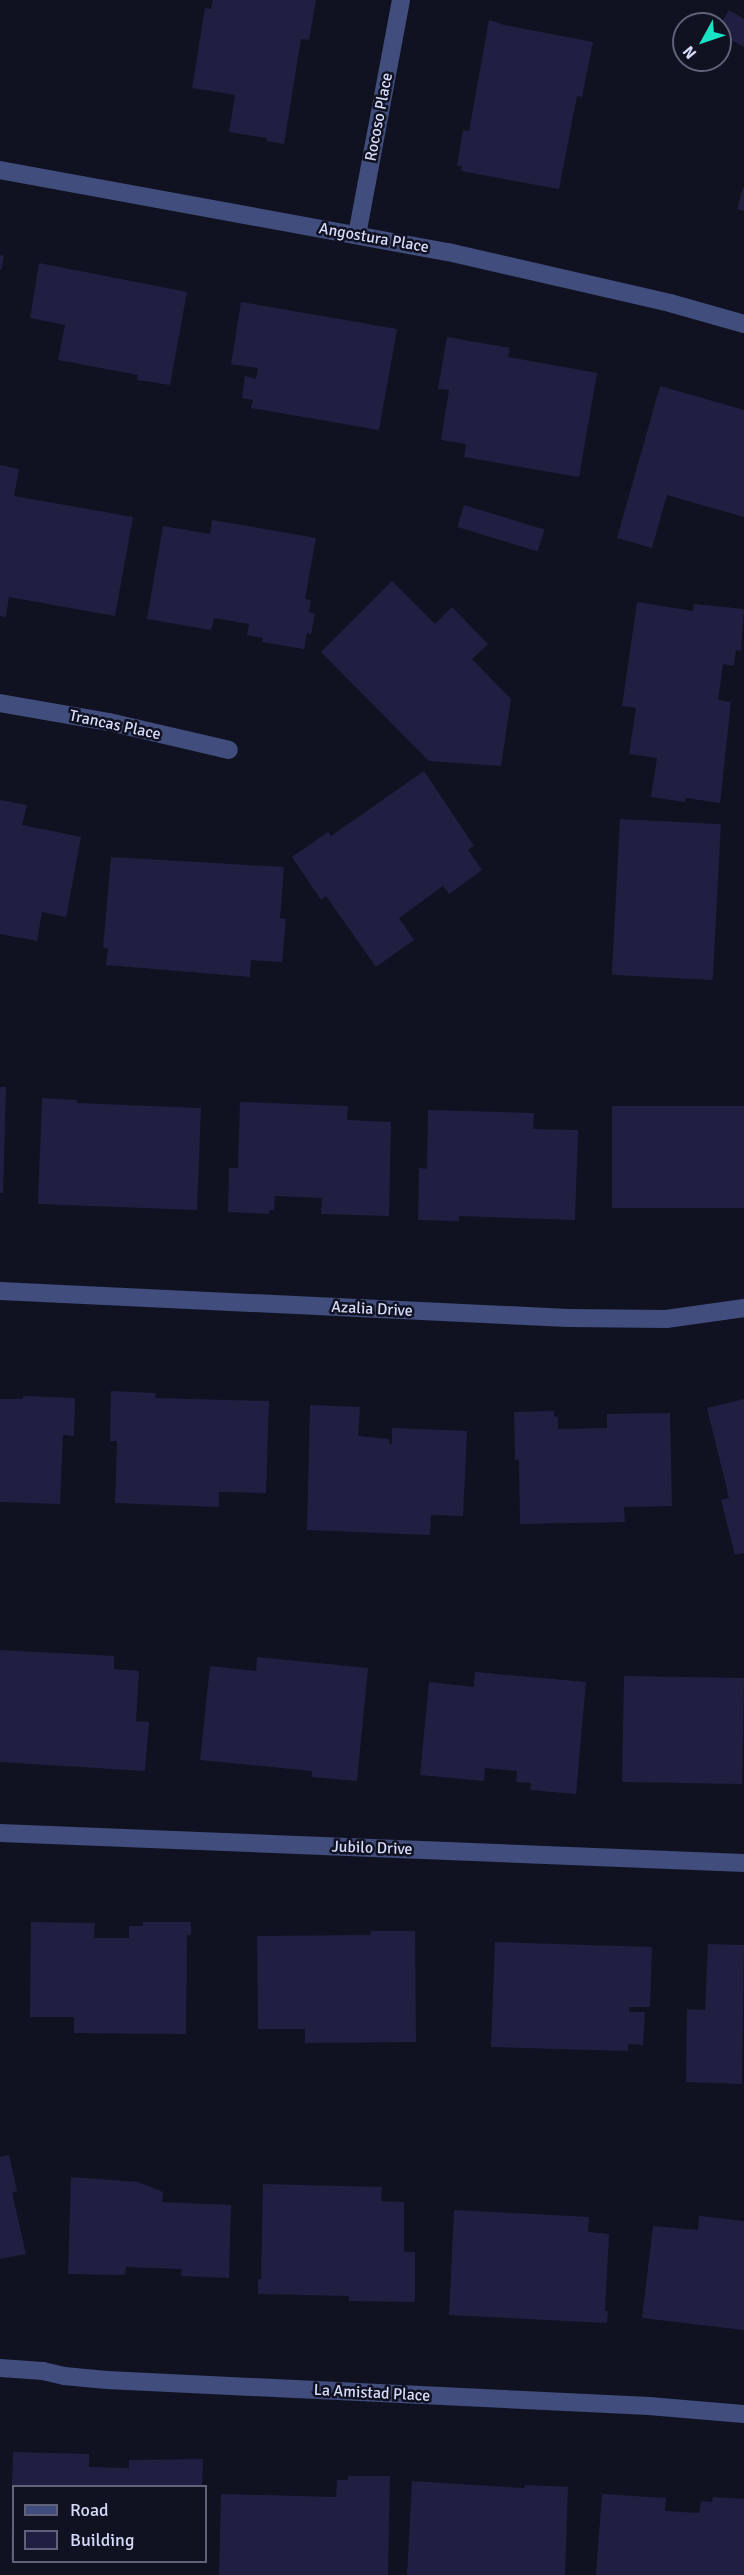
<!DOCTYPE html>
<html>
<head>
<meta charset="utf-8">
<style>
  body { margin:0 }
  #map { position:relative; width:744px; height:2575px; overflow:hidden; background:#101222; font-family:Signika,sans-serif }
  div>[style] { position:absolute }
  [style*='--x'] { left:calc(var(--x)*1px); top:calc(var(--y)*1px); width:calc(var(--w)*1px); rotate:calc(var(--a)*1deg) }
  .building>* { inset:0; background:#1f2041; transform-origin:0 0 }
  .minor>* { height:18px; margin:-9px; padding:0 9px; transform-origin:9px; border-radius:9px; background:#414d7c }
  span { translate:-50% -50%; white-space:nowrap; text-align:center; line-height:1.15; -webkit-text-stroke:5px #101222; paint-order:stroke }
  .street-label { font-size:16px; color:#d6dbfa }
  .legend { position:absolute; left:12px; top:2485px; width:195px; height:78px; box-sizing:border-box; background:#101222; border:2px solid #5f6278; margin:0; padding:8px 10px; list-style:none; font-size:18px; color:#d6dbfa }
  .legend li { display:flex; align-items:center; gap:12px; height:30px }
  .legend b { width:30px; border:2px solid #5f6278 }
  .north { position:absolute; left:672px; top:12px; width:60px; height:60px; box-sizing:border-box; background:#101222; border:2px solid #5f6278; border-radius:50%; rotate:230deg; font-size:16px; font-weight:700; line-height:24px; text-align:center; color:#d6dbfa }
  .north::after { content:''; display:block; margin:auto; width:21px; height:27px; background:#19e3c5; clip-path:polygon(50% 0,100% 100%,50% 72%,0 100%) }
</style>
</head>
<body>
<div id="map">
  <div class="building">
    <div style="clip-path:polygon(213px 0,316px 0,309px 40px,301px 39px,284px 144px,266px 141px,267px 138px,229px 132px,235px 95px,192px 88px,205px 8px,211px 9px)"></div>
    <div style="clip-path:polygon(729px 10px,744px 19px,744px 47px,720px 34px,720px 25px)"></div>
    <div style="clip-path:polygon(489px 20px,504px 25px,593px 42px,582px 97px,577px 96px,559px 189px,461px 171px,462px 166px,457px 166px,463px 130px,469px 131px)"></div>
    <div style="clip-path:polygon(743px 188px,744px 188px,744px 211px,737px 209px)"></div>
    <div style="clip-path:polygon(0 255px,4px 256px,1px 270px,0 270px)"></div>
    <div style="clip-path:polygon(39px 263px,187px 292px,170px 385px,137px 380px,138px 375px,58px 360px,65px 325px,30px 318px)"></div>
    <div style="clip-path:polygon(241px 302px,397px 329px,379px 430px,251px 408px,253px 400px,242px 398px,245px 376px,256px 379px,258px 368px,231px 364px)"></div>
    <div style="clip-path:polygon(447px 337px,510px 348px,508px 357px,597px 373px,579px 477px,464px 457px,466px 444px,441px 440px,449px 390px,438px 389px)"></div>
    <div style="clip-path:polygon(660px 386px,744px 410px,744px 517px,667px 495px,652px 548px,617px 538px)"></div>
    <div style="clip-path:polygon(0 465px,19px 469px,14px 496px,133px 517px,115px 616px,9px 597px,6px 617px,0 616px)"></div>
    <div style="left:464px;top:505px;width:84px;height:23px;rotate:17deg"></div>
    <div style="clip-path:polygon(212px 520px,316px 538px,305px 599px,311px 600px,309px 612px,315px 614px,311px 634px,307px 633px,304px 649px,262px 642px,263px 638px,247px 635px,249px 624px,214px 618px,211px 630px,147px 619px,163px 526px,210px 534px)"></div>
    <div style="clip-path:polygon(392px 581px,435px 624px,452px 607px,488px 644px,472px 659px,511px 699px,501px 766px,429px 761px,321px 652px)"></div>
    <div style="clip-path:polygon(637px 602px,693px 611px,694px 604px,744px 609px,741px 651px,736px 650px,734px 666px,723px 664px,718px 700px,731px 702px,720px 803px,686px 798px,685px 802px,651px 797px,657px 758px,629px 754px,636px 708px,622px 706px)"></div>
    <div style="clip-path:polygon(424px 771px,474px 846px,468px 850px,482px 870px,449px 894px,443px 886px,399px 918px,414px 940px,376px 967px,326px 896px,321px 900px,292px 857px,328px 832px,331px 836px)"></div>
    <div style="clip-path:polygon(0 800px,27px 805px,22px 825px,81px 837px,66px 917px,42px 912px,37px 941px,0 934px)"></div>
    <div style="left:620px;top:819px;width:101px;height:156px;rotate:3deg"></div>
    <div style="clip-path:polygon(111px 857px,284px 867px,280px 918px,286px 919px,282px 962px,251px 960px,250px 977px,106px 965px,108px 948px,103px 948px)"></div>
    <div style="clip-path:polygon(0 1087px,6px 1087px,3px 1193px,0 1193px)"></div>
    <div style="clip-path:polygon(42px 1098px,77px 1100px,77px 1103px,201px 1108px,197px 1210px,38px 1204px)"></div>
    <div style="clip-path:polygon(240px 1102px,348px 1106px,347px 1120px,391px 1122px,389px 1216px,321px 1214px,322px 1198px,275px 1196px,274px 1210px,270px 1210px,269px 1214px,228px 1212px,229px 1168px,238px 1168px)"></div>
    <div style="left:744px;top:1106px;width:102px;height:132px;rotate:90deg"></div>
    <div style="clip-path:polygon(428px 1110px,534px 1113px,533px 1129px,578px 1130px,575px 1220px,459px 1216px,459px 1221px,418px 1220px,419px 1168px,427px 1169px)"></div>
    <div style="clip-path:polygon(111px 1391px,156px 1393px,155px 1398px,269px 1401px,266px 1493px,219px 1492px,219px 1507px,115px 1503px,117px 1441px,110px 1441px)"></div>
    <div style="clip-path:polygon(23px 1396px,75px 1398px,74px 1436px,63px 1435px,60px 1504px,0 1502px,0 1399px,23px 1399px)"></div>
    <div style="clip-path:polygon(744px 1399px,744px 1553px,735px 1555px,721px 1500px,729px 1498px,707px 1408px)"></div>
    <div style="clip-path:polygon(310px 1405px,360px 1407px,358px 1436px,389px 1439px,389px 1444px,392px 1444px,392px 1428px,467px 1431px,463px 1516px,431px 1515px,430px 1535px,307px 1530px)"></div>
    <div style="clip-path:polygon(554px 1411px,554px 1416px,558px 1417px,558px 1429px,607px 1428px,607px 1414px,670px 1413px,672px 1506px,624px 1507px,625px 1522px,520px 1524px,519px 1460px,515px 1460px,514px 1412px)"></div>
    <div style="clip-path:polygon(0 1650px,114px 1656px,114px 1669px,139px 1671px,136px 1721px,149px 1722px,145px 1771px,0 1762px)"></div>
    <div style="clip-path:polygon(257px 1657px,368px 1668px,357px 1781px,312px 1777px,312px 1771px,200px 1760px,210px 1666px,256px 1671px)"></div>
    <div style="clip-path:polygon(475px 1672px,586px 1682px,576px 1794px,530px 1790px,531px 1783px,516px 1782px,517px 1771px,485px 1768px,484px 1781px,420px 1775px,429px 1682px,474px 1687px)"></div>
    <div style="left:624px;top:1676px;width:120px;height:106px;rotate:1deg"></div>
    <div style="clip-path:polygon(31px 1922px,95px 1923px,94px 1938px,129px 1938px,129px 1926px,143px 1926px,143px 1922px,191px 1922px,191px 1935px,187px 1935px,186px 2034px,74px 2033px,74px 2017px,30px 2017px)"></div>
    <div style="clip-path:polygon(371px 1931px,415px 1931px,416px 2042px,305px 2043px,305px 2029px,258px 2029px,257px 1936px,370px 1935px)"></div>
    <div style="clip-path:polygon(495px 1942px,652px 1947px,650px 2007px,629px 2007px,629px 2012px,645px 2012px,643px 2045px,628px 2044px,628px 2051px,491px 2047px)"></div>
    <div style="clip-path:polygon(708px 1944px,744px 1945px,742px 2084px,686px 2082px,687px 2009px,705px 2010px)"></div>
    <div style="clip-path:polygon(9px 2155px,17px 2191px,12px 2193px,26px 2254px,0 2259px,0 2157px)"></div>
    <div style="clip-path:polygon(71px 2177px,138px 2182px,163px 2192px,162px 2202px,231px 2205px,229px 2278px,181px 2276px,182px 2269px,126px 2267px,125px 2275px,68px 2274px)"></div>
    <div style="clip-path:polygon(263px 2184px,382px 2187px,381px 2201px,404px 2202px,404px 2252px,415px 2252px,415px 2302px,349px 2301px,349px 2296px,258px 2294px,258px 2279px,261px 2279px)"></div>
    <div style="clip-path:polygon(454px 2210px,589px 2217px,588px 2232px,609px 2234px,605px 2311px,608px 2311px,607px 2323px,449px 2315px)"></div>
    <div style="clip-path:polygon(699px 2216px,744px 2221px,744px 2330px,642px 2318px,653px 2226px,698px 2230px)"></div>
    <div style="clip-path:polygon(13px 2452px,89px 2454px,89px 2467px,129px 2468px,129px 2460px,203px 2459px,202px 2486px,12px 2486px)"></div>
    <div style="clip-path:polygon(348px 2476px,390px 2476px,388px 2575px,219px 2575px,221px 2494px,336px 2497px,337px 2480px,348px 2480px)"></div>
    <div style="clip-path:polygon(412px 2481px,524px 2488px,525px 2485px,568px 2487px,565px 2575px,407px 2575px)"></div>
    <div style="clip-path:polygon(602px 2494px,666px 2498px,665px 2511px,699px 2513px,701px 2501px,712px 2502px,713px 2497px,744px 2499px,744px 2575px,596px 2575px)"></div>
    <div style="clip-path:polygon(12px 2522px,14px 2522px,14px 2560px,11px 2560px)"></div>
  </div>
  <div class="minor">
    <div style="--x:0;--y:170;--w:455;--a:10.4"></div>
    <div style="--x:448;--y:252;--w:228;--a:12.9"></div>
    <div style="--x:670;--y:303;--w:77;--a:15.8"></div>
    <div style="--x:357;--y:235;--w:239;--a:-79.4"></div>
    <div style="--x:0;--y:703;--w:111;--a:9.9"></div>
    <div style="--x:109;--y:722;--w:123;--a:13.1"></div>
    <div style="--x:0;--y:1291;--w:569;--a:2.72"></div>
    <div style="--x:568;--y:1318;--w:98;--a:0.6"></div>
    <div style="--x:666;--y:1319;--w:79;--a:-8"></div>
    <div style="--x:0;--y:1833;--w:745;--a:2.31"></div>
    <div style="--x:0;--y:2368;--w:43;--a:4"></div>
    <div style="--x:43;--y:2371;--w:22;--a:13"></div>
    <div style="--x:64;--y:2376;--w:43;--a:5.3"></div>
    <div style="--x:107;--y:2380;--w:543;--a:2.75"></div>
    <div style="--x:649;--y:2406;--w:95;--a:4.8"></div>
  </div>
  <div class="street-label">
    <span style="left:379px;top:117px;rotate:-79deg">Rocoso Place</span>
    <span style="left:374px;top:238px;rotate:10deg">Angostura Place</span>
    <span style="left:115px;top:725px;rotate:12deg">Trancas Place</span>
    <span style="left:372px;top:1309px;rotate:3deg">Azalia Drive</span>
    <span style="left:372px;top:1848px;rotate:2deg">Jubilo Drive</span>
    <span style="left:372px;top:2393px;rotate:3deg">La Amistad Place</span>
  </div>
  <ul class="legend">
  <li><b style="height:8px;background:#414d7c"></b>Road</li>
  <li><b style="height:16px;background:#1f2041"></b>Building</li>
  </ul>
  <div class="north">N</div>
</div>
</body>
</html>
